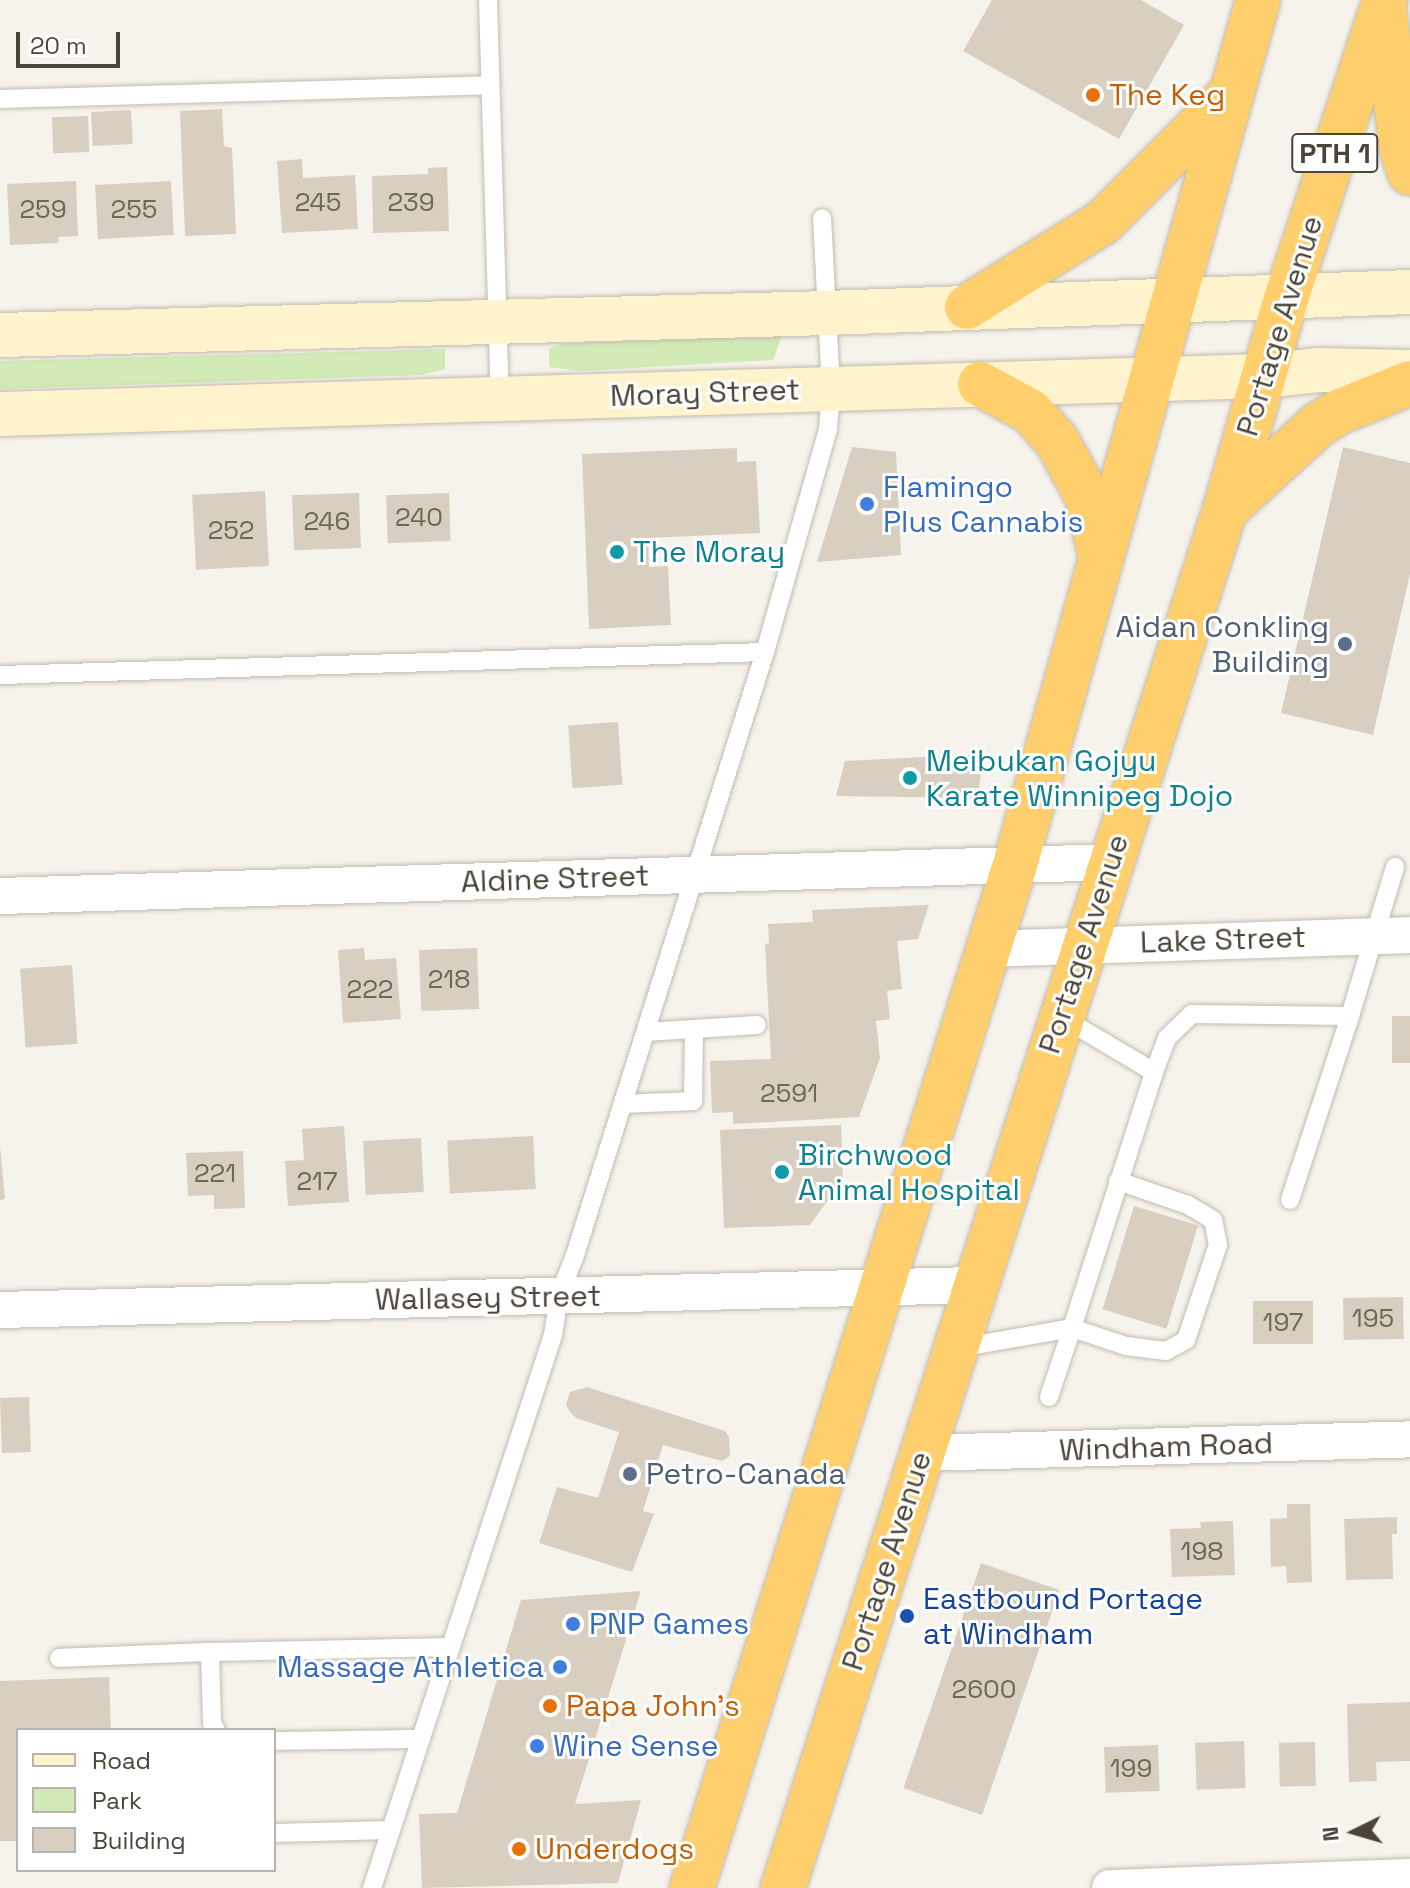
<!DOCTYPE html>
<html>
<head>
<meta charset="utf-8">
<style>
  body { margin:0 }
  #map { position:relative; width:1410px; height:1888px; overflow:hidden; background:#f6f3ec; font-family:"Space Grotesk",sans-serif }
  div>[style] { position:absolute }
  [style*='--x'] { left:calc(var(--x)*1px); top:calc(var(--y)*1px); width:calc(var(--w)*1px); rotate:calc(var(--a)*1deg) }
  .green>* { inset:0; background:#d2eab5 }
  .building>* { inset:0; background:#d8cfc1; transform-origin:0 0 }
  .roads { filter:drop-shadow(0 0 2px #c2bbae) drop-shadow(0 0 2px #c2bbae) }
  .lane>* { height:18px; margin:-9px; padding:0 9px; transform-origin:9px; border-radius:9px; background:#fff }
  .street>* { height:36px; margin:-18px; padding:0 18px; transform-origin:18px; border-radius:18px; background:#fff }
  .secondary>* { height:44px; margin:-22px; padding:0 22px; transform-origin:22px; border-radius:22px; background:#fff3cd }
  .highway>* { height:44px; margin:-22px; padding:0 22px; transform-origin:22px; border-radius:22px; background:#ffcf6e }
  .dots>* { width:22px; height:22px; translate:-50% -50%; box-sizing:border-box; border:4px solid #fff; border-radius:50% }
  span { translate:-50% -50%; white-space:nowrap; text-align:center; line-height:1.15; -webkit-text-stroke:6px #fff; paint-order:stroke }
  .number-label { font-size:26px; color:#6e675b }
  .number-label span { -webkit-text-stroke-width:0 }
  .shield-label span { padding:2px 6px; background:#fff; border:2px solid; border-radius:6px; -webkit-text-stroke-width:0 }
  .shield-label { font-size:28px; color:#4b4439; font-weight:700 }
  .food-label { font-size:30px; color:#c56008 }
  .left { translate:0 -50%; text-align:left }
  .street-label { font-size:30px; color:#4b4439 }
  .shop-label { font-size:30px; color:#366cbe }
  .right { translate:-100% -50%; text-align:right }
  .culture-label { font-size:30px; color:#0d838f }
  .service-label { font-size:30px; color:#4e5e75 }
  .transit-label { font-size:30px; color:#164399 }
  .legend { position:absolute; left:16px; top:1728px; width:260px; height:144px; box-sizing:border-box; background:#fff; border:2px solid #b7b4b0; margin:0; padding:10px 14px; list-style:none; font-size:24px; color:#4b4439 }
  .legend li { display:flex; align-items:center; gap:16px; height:40px }
  .legend b { width:40px; border:2px solid #b7b4b0 }
  .north { position:absolute; left:1314px; top:1792px; width:80px; height:80px; -webkit-text-stroke:6px #fff; paint-order:stroke; rotate:265deg; font-size:22px; font-weight:700; line-height:32px; text-align:center; color:#4b4439 }
  .north::after { content:''; display:block; margin:auto; width:28px; height:36px; background:#4b4439; clip-path:polygon(50% 0,100% 100%,50% 72%,0 100%) }
  .scale { position:absolute; left:16px; top:32px; width:104px; height:36px; box-sizing:border-box; border:4px solid #4b4439; border-top:0; padding-left:10px; font-size:24px; line-height:28px; white-space:nowrap; color:#4b4439; -webkit-text-stroke:6px #fff; paint-order:stroke }
</style>
</head>
<body>
<div id="map">
  <div class="green">
    <div style="clip-path:polygon(782px 336px,773px 360px,581px 371px,549px 367px,549px 348px,566px 343px)"></div>
    <div style="clip-path:polygon(445px 349px,445px 369px,421px 375px,0 389px,0 361px)"></div>
  </div>
  <div class="building">
    <div style="clip-path:polygon(992px 0,1141px 0,1184px 25px,1119px 139px,963px 51px)"></div>
    <div style="clip-path:polygon(222px 109px,224px 146px,232px 148px,236px 234px,185px 236px,180px 111px)"></div>
    <div style="left:131px;top:110px;width:34px;height:40px;rotate:87deg"></div>
    <div style="left:88px;top:116px;width:36px;height:36px;rotate:88deg"></div>
    <div style="clip-path:polygon(302px 159px,303px 178px,355px 175px,358px 229px,282px 233px,277px 161px)"></div>
    <div style="clip-path:polygon(447px 167px,449px 231px,373px 233px,372px 176px,428px 174px,428px 168px)"></div>
    <div style="clip-path:polygon(76px 181px,78px 236px,59px 237px,58px 243px,10px 245px,7px 184px)"></div>
    <div style="left:171px;top:181px;width:54px;height:76px;rotate:87deg"></div>
    <div style="clip-path:polygon(852px 447px,896px 452px,901px 555px,817px 562px)"></div>
    <div style="clip-path:polygon(1343px 447px,1410px 463px,1410px 574px,1373px 735px,1281px 713px)"></div>
    <div style="clip-path:polygon(737px 448px,737px 462px,756px 461px,760px 533px,648px 538px,649px 567px,668px 566px,671px 625px,589px 629px,582px 454px)"></div>
    <div style="left:265px;top:491px;width:75px;height:73px;rotate:87deg"></div>
    <div style="left:359px;top:493px;width:55px;height:67px;rotate:88deg"></div>
    <div style="left:449px;top:493px;width:48px;height:63px;rotate:88deg"></div>
    <div style="left:618px;top:722px;width:63px;height:50px;rotate:86deg"></div>
    <div style="clip-path:polygon(983px 754px,978px 798px,836px 796px,845px 761px)"></div>
    <div style="clip-path:polygon(929px 905px,918px 939px,897px 941px,902px 989px,887px 991px,890px 1019px,876px 1021px,880px 1058px,859px 1117px,733px 1124px,733px 1112px,712px 1113px,710px 1061px,771px 1059px,765px 944px,769px 943px,768px 924px,813px 922px,812px 910px)"></div>
    <div style="clip-path:polygon(364px 948px,365px 960px,396px 958px,401px 1019px,343px 1023px,338px 950px)"></div>
    <div style="left:477px;top:948px;width:61px;height:58px;rotate:88deg"></div>
    <div style="left:72px;top:965px;width:79px;height:52px;rotate:86deg"></div>
    <div style="left:1410px;top:1016px;width:47px;height:18px;rotate:90deg"></div>
    <div style="clip-path:polygon(841px 1125px,843px 1179px,810px 1225px,724px 1228px,720px 1130px)"></div>
    <div style="clip-path:polygon(344px 1126px,349px 1202px,288px 1206px,285px 1161px,304px 1160px,302px 1129px)"></div>
    <div style="left:533px;top:1136px;width:53px;height:86px;rotate:87deg"></div>
    <div style="left:421px;top:1138px;width:54px;height:58px;rotate:87deg"></div>
    <div style="clip-path:polygon(0 1146px,5px 1199px,0 1200px)"></div>
    <div style="clip-path:polygon(243px 1151px,245px 1208px,214px 1209px,214px 1195px,188px 1196px,186px 1153px)"></div>
    <div style="left:1134px;top:1206px;width:67px;height:108px;rotate:17deg"></div>
    <div style="left:1403px;top:1297px;width:42px;height:60px;rotate:89deg"></div>
    <div style="left:1313px;top:1301px;width:43px;height:60px;rotate:90deg"></div>
    <div style="clip-path:polygon(587px 1387px,725px 1431px,729px 1437px,730px 1456px,722px 1461px,663px 1445px,643px 1511px,654px 1514px,632px 1572px,539px 1543px,557px 1487px,598px 1498px,619px 1432px,576px 1418px,570px 1412px,566px 1405px,570px 1392px)"></div>
    <div style="left:29px;top:1397px;width:55px;height:29px;rotate:88deg"></div>
    <div style="clip-path:polygon(1287px 1504px,1310px 1504px,1312px 1582px,1287px 1583px,1286px 1566px,1271px 1567px,1270px 1519px,1287px 1518px)"></div>
    <div style="clip-path:polygon(1397px 1517px,1397px 1534px,1392px 1534px,1393px 1579px,1346px 1580px,1344px 1519px)"></div>
    <div style="clip-path:polygon(1233px 1521px,1235px 1575px,1172px 1577px,1170px 1529px,1201px 1528px,1200px 1522px)"></div>
    <div style="left:981px;top:1563px;width:83px;height:238px;rotate:19deg"></div>
    <div style="clip-path:polygon(641px 1591px,575px 1804px,641px 1800px,618px 1883px,422px 1888px,419px 1814px,457px 1813px,521px 1600px)"></div>
    <div style="clip-path:polygon(109px 1677px,111px 1730px,18px 1730px,18px 1841px,0 1841px,0 1681px)"></div>
    <div style="clip-path:polygon(1410px 1702px,1410px 1761px,1376px 1762px,1377px 1781px,1349px 1782px,1347px 1704px)"></div>
    <div style="left:1244px;top:1741px;width:47px;height:49px;rotate:88deg"></div>
    <div style="left:1315px;top:1742px;width:44px;height:36px;rotate:89deg"></div>
    <div style="left:1158px;top:1745px;width:46px;height:54px;rotate:88deg"></div>
  </div>
  <div class="roads">
    <div class="lane">
      <div style="--x:488;--y:0;--w:399;--a:88.3"></div>
      <div style="--x:0;--y:99;--w:490;--a:-1.6"></div>
      <div style="--x:0;--y:675;--w:765;--a:-1.72"></div>
      <div style="--x:646;--y:1032;--w:111;--a:-3.6"></div>
      <div style="--x:1154;--y:1072;--w:36;--a:-69"></div>
      <div style="--x:1167;--y:1038;--w:35;--a:-44"></div>
      <div style="--x:1192;--y:1014;--w:158;--a:0.7"></div>
      <div style="--x:1350;--y:1016;--w:156;--a:-73.2"></div>
      <div style="--x:623;--y:1104;--w:70;--a:-2.5"></div>
      <div style="--x:693;--y:1101;--w:72;--a:-89.2"></div>
      <div style="--x:1290;--y:1200;--w:194;--a:-71.9"></div>
      <div style="--x:958;--y:1348;--w:116;--a:-10"></div>
      <div style="--x:1072;--y:1328;--w:269;--a:-72.2"></div>
      <div style="--x:1154;--y:1072;--w:106;--a:-149.3"></div>
      <div style="--x:1049;--y:1397;--w:73;--a:-71.6"></div>
      <div style="--x:1072;--y:1328;--w:57;--a:18.4"></div>
      <div style="--x:1126;--y:1346;--w:40;--a:7.1"></div>
      <div style="--x:1166;--y:1351;--w:23;--a:-29"></div>
      <div style="--x:1186;--y:1340;--w:100;--a:-71.4"></div>
      <div style="--x:1218;--y:1245;--w:25;--a:-101"></div>
      <div style="--x:1213;--y:1220;--w:29;--a:-149"></div>
      <div style="--x:1188;--y:1205;--w:74;--a:-161.1"></div>
      <div style="--x:59;--y:1658;--w:151;--a:-2.3"></div>
      <div style="--x:216;--y:1730;--w:8;--a:-120"></div>
      <div style="--x:212;--y:1723;--w:71;--a:-91.6"></div>
      <div style="--x:210;--y:1652;--w:241;--a:-1.2"></div>
      <div style="--x:274;--y:1741;--w:147;--a:-0.8"></div>
      <div style="--x:274;--y:1833;--w:117;--a:-1.5"></div>
      <div style="--x:372;--y:1888;--w:582;--a:-71.88"></div>
      <div style="--x:553;--y:1335;--w:39;--a:-81"></div>
      <div style="--x:559;--y:1296;--w:44;--a:-68.7"></div>
      <div style="--x:575;--y:1255;--w:632;--a:-72.51"></div>
      <div style="--x:765;--y:652;--w:231;--a:-74.2"></div>
      <div style="--x:828;--y:430;--w:41;--a:-85.8"></div>
      <div style="--x:831;--y:389;--w:171;--a:-93"></div>
    </div>
    <div class="street">
      <div style="--x:0;--y:896;--w:1111;--a:-1.75"></div>
      <div style="--x:989;--y:949;--w:421;--a:-1.9"></div>
      <div style="--x:0;--y:1310;--w:976;--a:-1.47"></div>
      <div style="--x:922;--y:1453;--w:488;--a:-1.6"></div>
      <div style="--x:1110;--y:1888;--w:300;--a:-2.1"></div>
    </div>
    <div class="secondary">
      <div style="--x:0;--y:335;--w:827;--a:-1.52"></div>
      <div style="--x:827;--y:313;--w:583;--a:-2.06"></div>
      <div style="--x:0;--y:414;--w:1263;--a:-1.72"></div>
      <div style="--x:1262;--y:376;--w:56;--a:-6.1"></div>
      <div style="--x:1318;--y:370;--w:92;--a:1.2"></div>
    </div>
    <div class="highway">
      <div style="--x:1385;--y:17;--w:133;--a:82.7"></div>
      <div style="--x:1402;--y:149;--w:25;--a:72"></div>
      <div style="--x:967;--y:307;--w:160;--a:-32"></div>
      <div style="--x:1103;--y:222;--w:180;--a:-45"></div>
      <div style="--x:980;--y:384;--w:57;--a:28.4"></div>
      <div style="--x:1030;--y:411;--w:40;--a:48"></div>
      <div style="--x:1057;--y:441;--w:63;--a:61.4"></div>
      <div style="--x:1087;--y:496;--w:58;--a:77.2"></div>
      <div style="--x:1225;--y:510;--w:127;--a:-42.5"></div>
      <div style="--x:1319;--y:424;--w:26;--a:-31"></div>
      <div style="--x:1341;--y:411;--w:74;--a:-22.1"></div>
      <div style="--x:692;--y:1888;--w:1073;--a:-72.48"></div>
      <div style="--x:1015;--y:865;--w:898;--a:-74.31"></div>
      <div style="--x:783;--y:1888;--w:1447;--a:-72.22"></div>
      <div style="--x:1225;--y:510;--w:220;--a:-73.9"></div>
      <div style="--x:1286;--y:299;--w:315;--a:-71.7"></div>
    </div>
  </div>
  <div class="dots">
    <div style="left:1093px;top:95px;background:#e8710a"></div>
    <div style="left:867px;top:504px;background:#3f7fe0"></div>
    <div style="left:617px;top:552px;background:#0f9aa8"></div>
    <div style="left:1345px;top:644px;background:#5c6f8a"></div>
    <div style="left:910px;top:778px;background:#0f9aa8"></div>
    <div style="left:782px;top:1172px;background:#0f9aa8"></div>
    <div style="left:630px;top:1474px;background:#5c6f8a"></div>
    <div style="left:907px;top:1616px;background:#1a4fb4"></div>
    <div style="left:573px;top:1624px;background:#3f7fe0"></div>
    <div style="left:560px;top:1667px;background:#3f7fe0"></div>
    <div style="left:550px;top:1706px;background:#e8710a"></div>
    <div style="left:537px;top:1746px;background:#3f7fe0"></div>
    <div style="left:519px;top:1849px;background:#e8710a"></div>
  </div>
  <div class="number-label">
    <span style="left:318px;top:203px">245</span>
    <span style="left:411px;top:203px">239</span>
    <span style="left:43px;top:210px">259</span>
    <span style="left:134px;top:210px">255</span>
    <span style="left:419px;top:518px">240</span>
    <span style="left:327px;top:522px">246</span>
    <span style="left:231px;top:531px">252</span>
    <span style="left:449px;top:980px">218</span>
    <span style="left:370px;top:990px">222</span>
    <span style="left:789px;top:1094px">2591</span>
    <span style="left:215px;top:1174px">221</span>
    <span style="left:317px;top:1182px">217</span>
    <span style="left:1373px;top:1319px">195</span>
    <span style="left:1283px;top:1323px">197</span>
    <span style="left:1202px;top:1552px">198</span>
    <span style="left:984px;top:1690px">2600</span>
    <span style="left:1131px;top:1769px">199</span>
  </div>
  <div class="shield-label">
    <span style="left:1335px;top:153px">PTH 1</span>
  </div>
  <div class="food-label">
    <span class="left" style="left:1109px;top:95px">The Keg</span>
    <span class="left" style="left:566px;top:1706px">Papa John's</span>
    <span class="left" style="left:535px;top:1849px">Underdogs</span>
  </div>
  <div class="street-label">
    <span style="left:1280px;top:326px;rotate:-73deg">Portage Avenue</span>
    <span style="left:705px;top:393px;rotate:-2deg">Moray Street</span>
    <span style="left:555px;top:879px;rotate:-2deg">Aldine Street</span>
    <span style="left:1223px;top:940px;rotate:-2deg">Lake Street</span>
    <span style="left:1084px;top:944px;rotate:-72deg">Portage Avenue</span>
    <span style="left:488px;top:1298px;rotate:-1deg">Wallasey Street</span>
    <span style="left:1166px;top:1447px;rotate:-2deg">Windham Road</span>
    <span style="left:887px;top:1561px;rotate:-72deg">Portage Avenue</span>
  </div>
  <div class="shop-label">
    <span class="left" style="left:883px;top:504px">Flamingo<br>Plus Cannabis</span>
    <span class="left" style="left:589px;top:1624px">PNP Games</span>
    <span class="right" style="left:544px;top:1667px">Massage Athletica</span>
    <span class="left" style="left:553px;top:1746px">Wine Sense</span>
  </div>
  <div class="culture-label">
    <span class="left" style="left:633px;top:552px">The Moray</span>
    <span class="left" style="left:926px;top:778px">Meibukan Gojyu<br>Karate Winnipeg Dojo</span>
    <span class="left" style="left:798px;top:1172px">Birchwood<br>Animal Hospital</span>
  </div>
  <div class="service-label">
    <span class="right" style="left:1329px;top:644px">Aidan Conkling<br>Building</span>
    <span class="left" style="left:646px;top:1474px">Petro-Canada</span>
  </div>
  <div class="transit-label">
    <span class="left" style="left:923px;top:1616px">Eastbound Portage<br>at Windham</span>
  </div>
  <ul class="legend">
  <li><b style="height:10px;background:#fff3cd"></b>Road</li>
  <li><b style="height:22px;background:#d2eab5"></b>Park</li>
  <li><b style="height:22px;background:#d8cfc1"></b>Building</li>
  </ul>
  <div class="north">N</div>
  <div class="scale">20 m</div>
</div>
</body>
</html>
